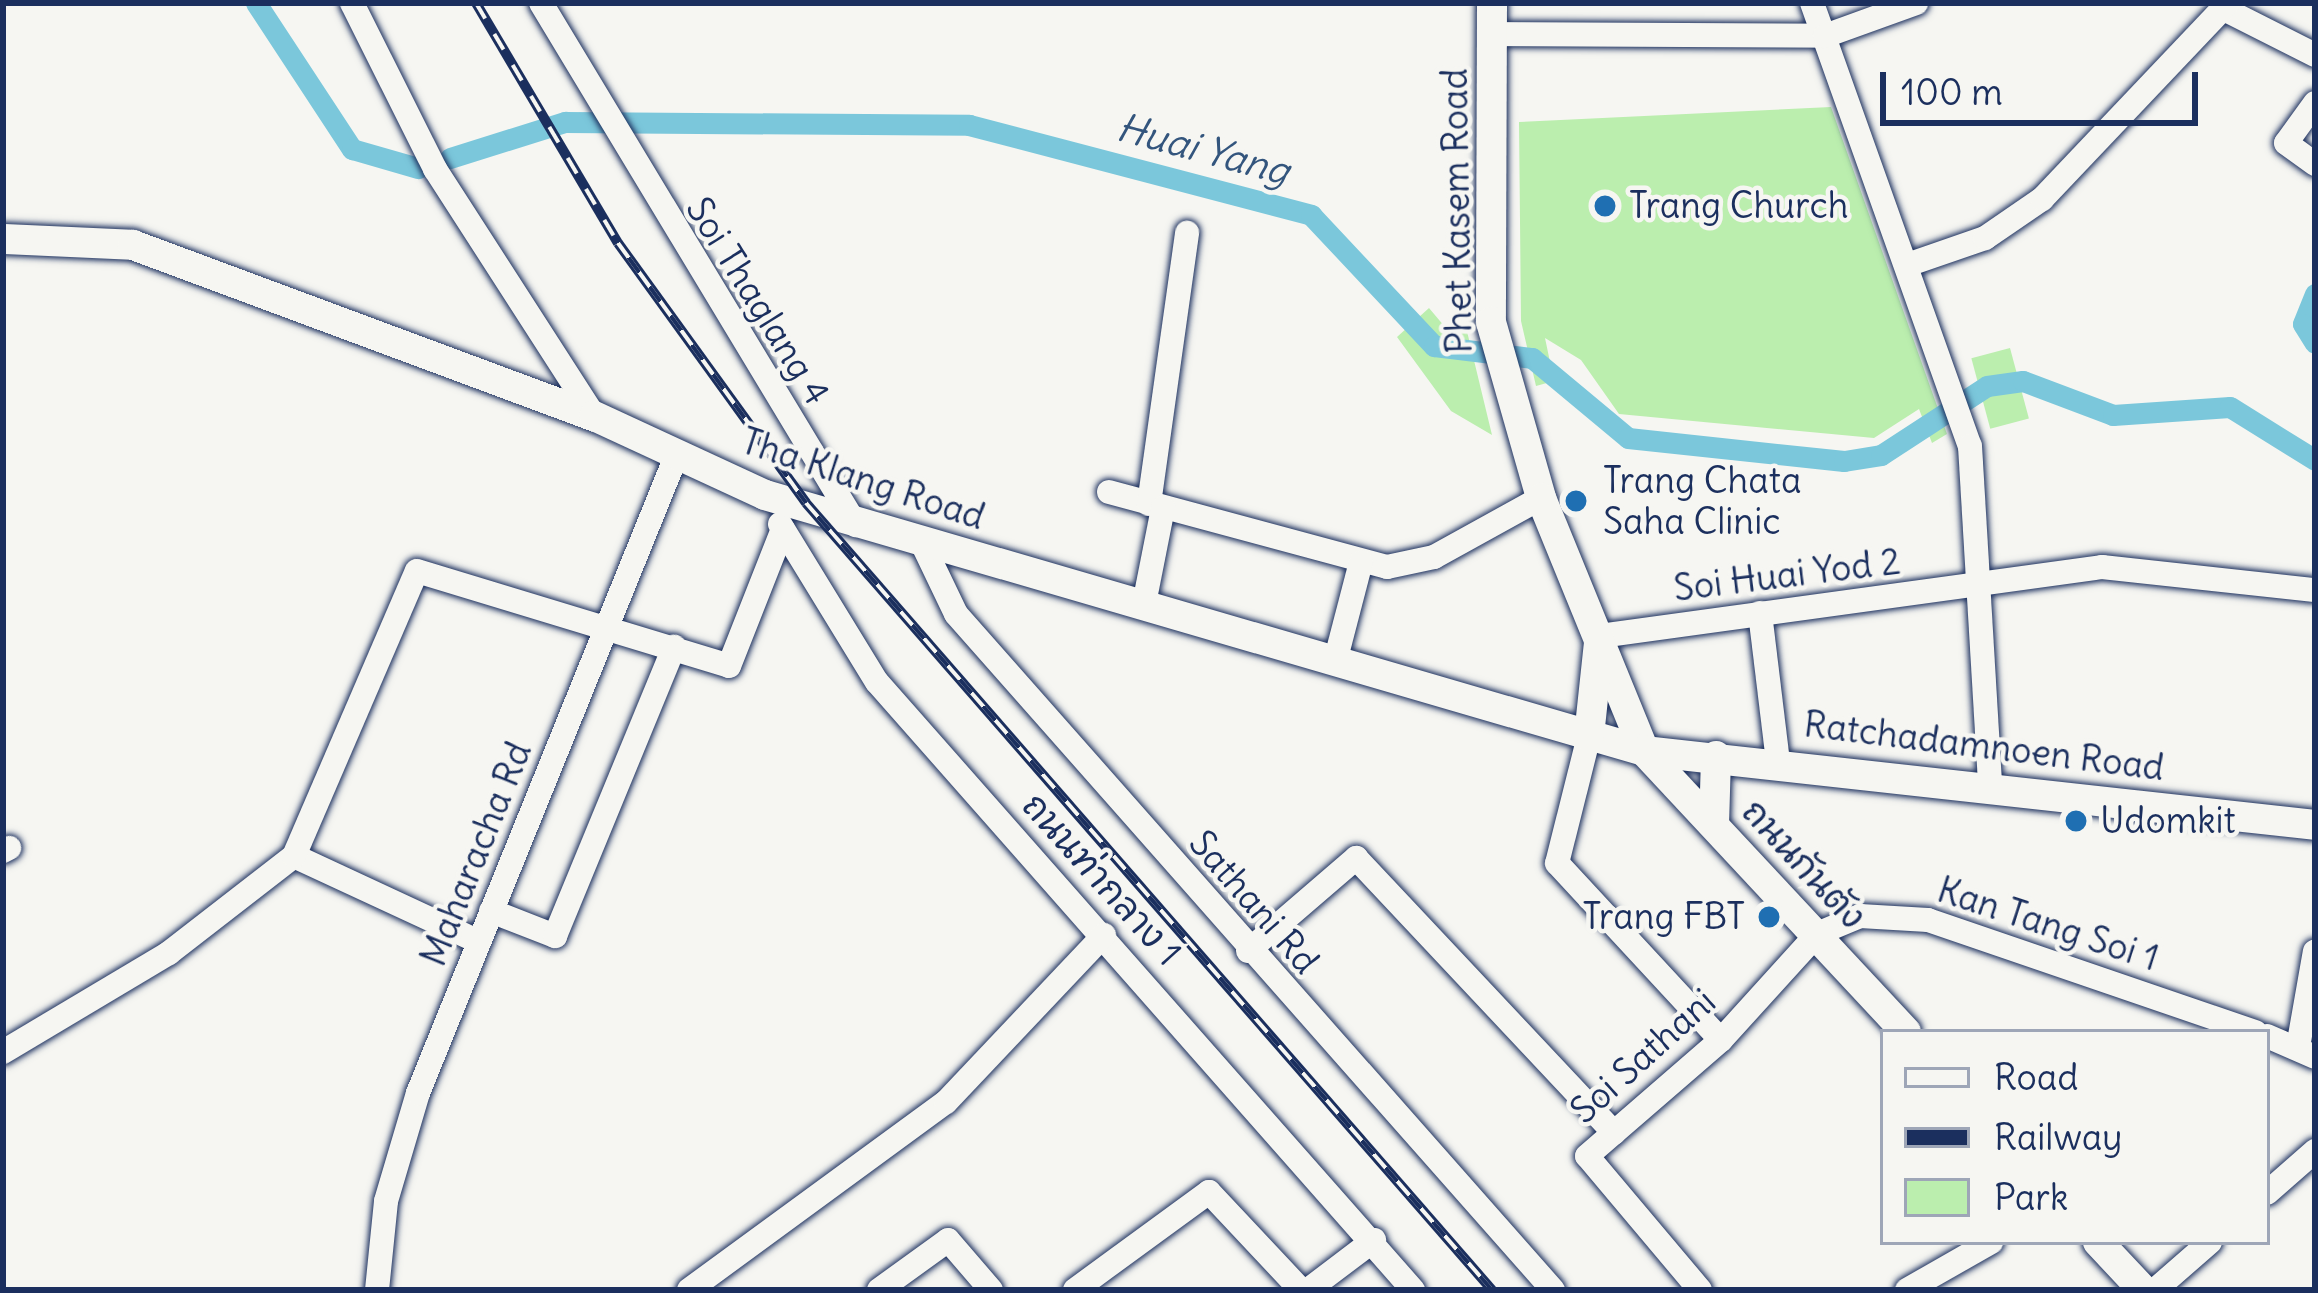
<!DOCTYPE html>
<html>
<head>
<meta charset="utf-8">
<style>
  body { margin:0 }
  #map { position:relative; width:2318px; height:1293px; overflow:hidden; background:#f6f6f2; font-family:Delius,"Playpen Sans Thai",sans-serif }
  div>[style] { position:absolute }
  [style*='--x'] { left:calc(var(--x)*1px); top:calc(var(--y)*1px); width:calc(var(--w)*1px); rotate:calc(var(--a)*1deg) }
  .green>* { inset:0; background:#bbeeae; transform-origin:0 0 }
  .canal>* { height:21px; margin:-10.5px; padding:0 10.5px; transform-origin:10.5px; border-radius:10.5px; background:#7bc7db }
  .roads { filter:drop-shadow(0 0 3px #1b2f5e) drop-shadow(0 0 3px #1b2f5e) }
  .minor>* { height:24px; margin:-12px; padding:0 12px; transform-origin:12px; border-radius:12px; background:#f6f6f2 }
  .major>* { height:30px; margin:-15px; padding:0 15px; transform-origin:15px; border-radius:15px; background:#f6f6f2 }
  .rail>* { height:10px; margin-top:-5px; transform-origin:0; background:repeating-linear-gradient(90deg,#f6f6f2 0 18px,#1b2f5e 0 36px); box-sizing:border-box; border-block:3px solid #1b2f5e }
  .dots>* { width:33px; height:33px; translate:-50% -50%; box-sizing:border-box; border:6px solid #f6f6f2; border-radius:50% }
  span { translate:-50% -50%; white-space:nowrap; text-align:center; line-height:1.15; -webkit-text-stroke:9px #f6f6f2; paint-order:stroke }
  .poi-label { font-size:36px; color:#1b2f5e }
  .left { translate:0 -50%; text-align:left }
  .right { translate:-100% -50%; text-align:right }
  .street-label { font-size:36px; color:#1b2f5e }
  .water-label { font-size:39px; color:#33557d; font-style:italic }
  .frame { position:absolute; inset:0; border:6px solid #1b2f5e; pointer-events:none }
  .legend { position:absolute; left:1880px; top:1029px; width:390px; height:216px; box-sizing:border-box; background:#f6f6f2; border:3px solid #9ea6b7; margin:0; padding:15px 21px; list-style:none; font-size:36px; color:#1b2f5e }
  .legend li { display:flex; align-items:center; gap:24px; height:60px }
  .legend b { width:60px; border:3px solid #9ea6b7 }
  .scale { position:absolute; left:1880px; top:72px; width:318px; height:54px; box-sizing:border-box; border:6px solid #1b2f5e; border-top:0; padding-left:15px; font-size:36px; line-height:42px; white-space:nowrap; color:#1b2f5e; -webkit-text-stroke:9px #f6f6f2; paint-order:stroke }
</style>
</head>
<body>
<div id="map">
  <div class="green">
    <div style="clip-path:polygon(1831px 107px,1947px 434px,1932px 443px,1919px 409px,1874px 438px,1619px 414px,1581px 360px,1545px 338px,1554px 381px,1536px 386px,1521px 321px,1519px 122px)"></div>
    <div style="clip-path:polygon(1429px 308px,1445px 327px,1465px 323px,1492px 435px,1451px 411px,1397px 337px)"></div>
    <div style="left:2010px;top:348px;width:73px;height:40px;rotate:75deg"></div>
  </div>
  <div class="canal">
    <div style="--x:256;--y:3;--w:175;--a:56.7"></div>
    <div style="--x:352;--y:149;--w:69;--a:16.1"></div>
    <div style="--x:450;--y:158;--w:121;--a:-17.4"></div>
    <div style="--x:565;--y:122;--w:404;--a:0.4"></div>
    <div style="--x:969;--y:125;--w:354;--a:14.7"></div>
    <div style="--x:1311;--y:215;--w:180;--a:46.8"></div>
    <div style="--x:1434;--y:346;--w:99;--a:7"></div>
    <div style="--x:1532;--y:358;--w:125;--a:39.8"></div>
    <div style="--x:1628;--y:438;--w:217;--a:6.1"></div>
    <div style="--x:1844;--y:461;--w:37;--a:-9"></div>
    <div style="--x:1881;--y:455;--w:126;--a:-33.1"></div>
    <div style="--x:1987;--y:386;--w:36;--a:-8"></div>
    <div style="--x:2023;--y:381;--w:96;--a:20.7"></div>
    <div style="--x:2113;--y:415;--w:117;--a:-3.9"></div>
    <div style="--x:2230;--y:407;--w:100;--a:31.9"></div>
    <div style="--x:2315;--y:294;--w:32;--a:112"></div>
    <div style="--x:2303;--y:324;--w:22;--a:58"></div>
  </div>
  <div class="roads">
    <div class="minor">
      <div style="--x:352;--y:3;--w:186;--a:63.4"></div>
      <div style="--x:435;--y:169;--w:294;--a:57.2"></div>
      <div style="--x:541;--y:3;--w:610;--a:58.89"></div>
      <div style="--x:1812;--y:3;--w:470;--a:70.4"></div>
      <div style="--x:1970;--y:446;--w:339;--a:86.6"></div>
      <div style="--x:2224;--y:9;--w:102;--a:26.8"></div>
      <div style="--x:1492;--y:34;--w:333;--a:0.3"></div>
      <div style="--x:1825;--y:36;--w:97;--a:-19.9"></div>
      <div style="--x:2315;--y:103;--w:49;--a:125.9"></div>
      <div style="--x:2286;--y:143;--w:36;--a:36"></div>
      <div style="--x:1907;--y:265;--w:83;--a:-19.1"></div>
      <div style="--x:1985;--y:238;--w:69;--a:-34.4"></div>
      <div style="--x:2042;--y:199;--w:270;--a:-46.5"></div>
      <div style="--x:1109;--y:492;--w:288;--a:15.1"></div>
      <div style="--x:1387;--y:567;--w:48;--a:-12"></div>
      <div style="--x:1434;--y:557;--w:122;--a:-28.9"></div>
      <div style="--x:1149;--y:504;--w:274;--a:-82"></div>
      <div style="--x:780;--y:524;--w:185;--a:58.5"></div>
      <div style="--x:877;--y:682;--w:811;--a:48.6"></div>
      <div style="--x:923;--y:545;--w:76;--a:64.4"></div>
      <div style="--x:956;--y:614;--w:902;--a:48.55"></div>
      <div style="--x:1145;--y:599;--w:93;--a:-78.8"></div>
      <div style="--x:1760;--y:613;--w:149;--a:83.1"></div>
      <div style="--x:1600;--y:636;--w:507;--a:-7.83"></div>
      <div style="--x:2102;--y:567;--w:214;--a:6.2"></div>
      <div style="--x:1336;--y:658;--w:99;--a:-75.4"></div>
      <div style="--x:1589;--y:736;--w:131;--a:104.1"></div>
      <div style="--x:1557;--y:863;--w:241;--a:47.2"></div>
      <div style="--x:3;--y:851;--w:7;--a:-27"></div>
      <div style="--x:294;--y:856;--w:204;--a:24.9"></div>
      <div style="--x:491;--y:911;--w:69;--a:21.3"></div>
      <div style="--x:555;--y:936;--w:313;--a:-67.6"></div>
      <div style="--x:1248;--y:951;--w:143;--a:-40.7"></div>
      <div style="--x:1356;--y:858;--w:377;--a:46.8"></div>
      <div style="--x:2267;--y:1036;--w:52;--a:23.6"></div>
      <div style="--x:2298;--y:1047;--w:97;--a:-80"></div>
      <div style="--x:3;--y:1052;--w:193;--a:-30.8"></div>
      <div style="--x:169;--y:953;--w:158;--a:-37.8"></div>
      <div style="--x:294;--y:856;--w:310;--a:-66.7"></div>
      <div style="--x:417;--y:571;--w:326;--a:16.9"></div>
      <div style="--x:729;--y:666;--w:147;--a:-68.5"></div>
      <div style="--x:2267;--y:1193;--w:64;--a:-41.2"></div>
      <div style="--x:377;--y:1290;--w:89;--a:-84.2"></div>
      <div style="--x:386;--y:1201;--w:113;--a:-73.5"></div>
      <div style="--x:418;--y:1093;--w:689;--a:-67.94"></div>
      <div style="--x:689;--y:1290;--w:318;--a:-36.2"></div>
      <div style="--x:946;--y:1102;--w:230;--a:-46.6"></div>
      <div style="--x:879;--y:1290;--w:85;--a:-35.9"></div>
      <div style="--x:948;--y:1240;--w:66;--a:49.3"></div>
      <div style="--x:1075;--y:1290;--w:166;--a:-36.2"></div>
      <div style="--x:1209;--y:1192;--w:134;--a:46.8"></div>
      <div style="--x:1308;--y:1290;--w:83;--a:-37.1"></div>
      <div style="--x:1700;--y:1290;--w:175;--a:-130.1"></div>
      <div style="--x:1587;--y:1156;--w:177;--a:-40.9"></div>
      <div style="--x:1721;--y:1040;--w:143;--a:-47.8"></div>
      <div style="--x:1817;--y:934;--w:47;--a:-22.7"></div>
      <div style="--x:1860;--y:916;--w:68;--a:3.4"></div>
      <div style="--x:1928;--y:920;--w:346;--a:18.9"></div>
      <div style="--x:1907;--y:1290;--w:97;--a:-29.7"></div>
      <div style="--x:2155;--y:1290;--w:73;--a:-41.1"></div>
    </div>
    <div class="major">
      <div style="--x:1492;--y:3;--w:319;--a:90.2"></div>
      <div style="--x:1491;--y:322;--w:183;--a:74.1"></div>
      <div style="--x:1541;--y:498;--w:273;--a:67.8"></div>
      <div style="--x:1644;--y:751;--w:384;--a:47"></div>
      <div style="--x:3;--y:239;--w:130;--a:2.6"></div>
      <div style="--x:133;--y:245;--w:492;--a:20.4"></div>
      <div style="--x:594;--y:416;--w:188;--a:24.8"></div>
      <div style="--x:765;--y:495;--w:916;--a:16.24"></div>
      <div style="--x:1644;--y:751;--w:675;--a:6.29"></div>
      <div style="--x:1589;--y:736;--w:95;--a:-83.9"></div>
      <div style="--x:1714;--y:825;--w:69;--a:-88.3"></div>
      <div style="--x:2098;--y:1242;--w:66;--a:46.8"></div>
    </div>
  </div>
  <div class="rail">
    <div style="--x:476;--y:3;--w:279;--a:59.4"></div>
    <div style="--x:618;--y:243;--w:321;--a:54.1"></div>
    <div style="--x:806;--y:503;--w:1044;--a:48.92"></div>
  </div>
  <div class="dots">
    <div style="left:1605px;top:206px;background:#1f6fb2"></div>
    <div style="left:1576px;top:501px;background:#1f6fb2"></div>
    <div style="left:2076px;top:821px;background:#1f6fb2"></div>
    <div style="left:1769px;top:917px;background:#1f6fb2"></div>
  </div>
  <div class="poi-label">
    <span class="left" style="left:1629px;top:206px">Trang Church</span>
    <span class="left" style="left:1603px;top:501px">Trang Chata<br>Saha Clinic</span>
    <span class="left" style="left:2100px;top:821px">Udomkit</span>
    <span class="right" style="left:1745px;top:917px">Trang FBT</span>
  </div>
  <div class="street-label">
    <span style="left:1457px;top:211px;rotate:-91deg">Phet Kasem Road</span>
    <span style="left:758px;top:301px;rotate:58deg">Soi Thaglang 4</span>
    <span style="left:863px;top:479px;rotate:18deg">Tha Klang Road</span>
    <span style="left:1787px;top:575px;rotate:-7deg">Soi Huai Yod 2</span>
    <span style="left:1984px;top:746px;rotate:7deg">Ratchadamnoen Road</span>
    <span style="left:476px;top:854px;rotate:-68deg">Maharacha Rd</span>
    <span style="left:1804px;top:864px;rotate:47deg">ถนนกันตัง</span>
    <span style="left:1102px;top:879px;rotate:48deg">ถนนท่ากลาง 1</span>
    <span style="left:1254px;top:902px;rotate:49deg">Sathani Rd</span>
    <span style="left:2048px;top:924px;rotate:18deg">Kan Tang Soi 1</span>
    <span style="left:1643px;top:1056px;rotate:-42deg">Soi Sathani</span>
  </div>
  <div class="water-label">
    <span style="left:1203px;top:150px;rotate:15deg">Huai Yang</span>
  </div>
  <div class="frame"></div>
  <ul class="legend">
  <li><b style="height:15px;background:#f6f6f2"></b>Road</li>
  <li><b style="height:15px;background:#1b2f5e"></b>Railway</li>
  <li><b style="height:33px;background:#bbeeae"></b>Park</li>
  </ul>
  <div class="scale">100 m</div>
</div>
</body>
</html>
